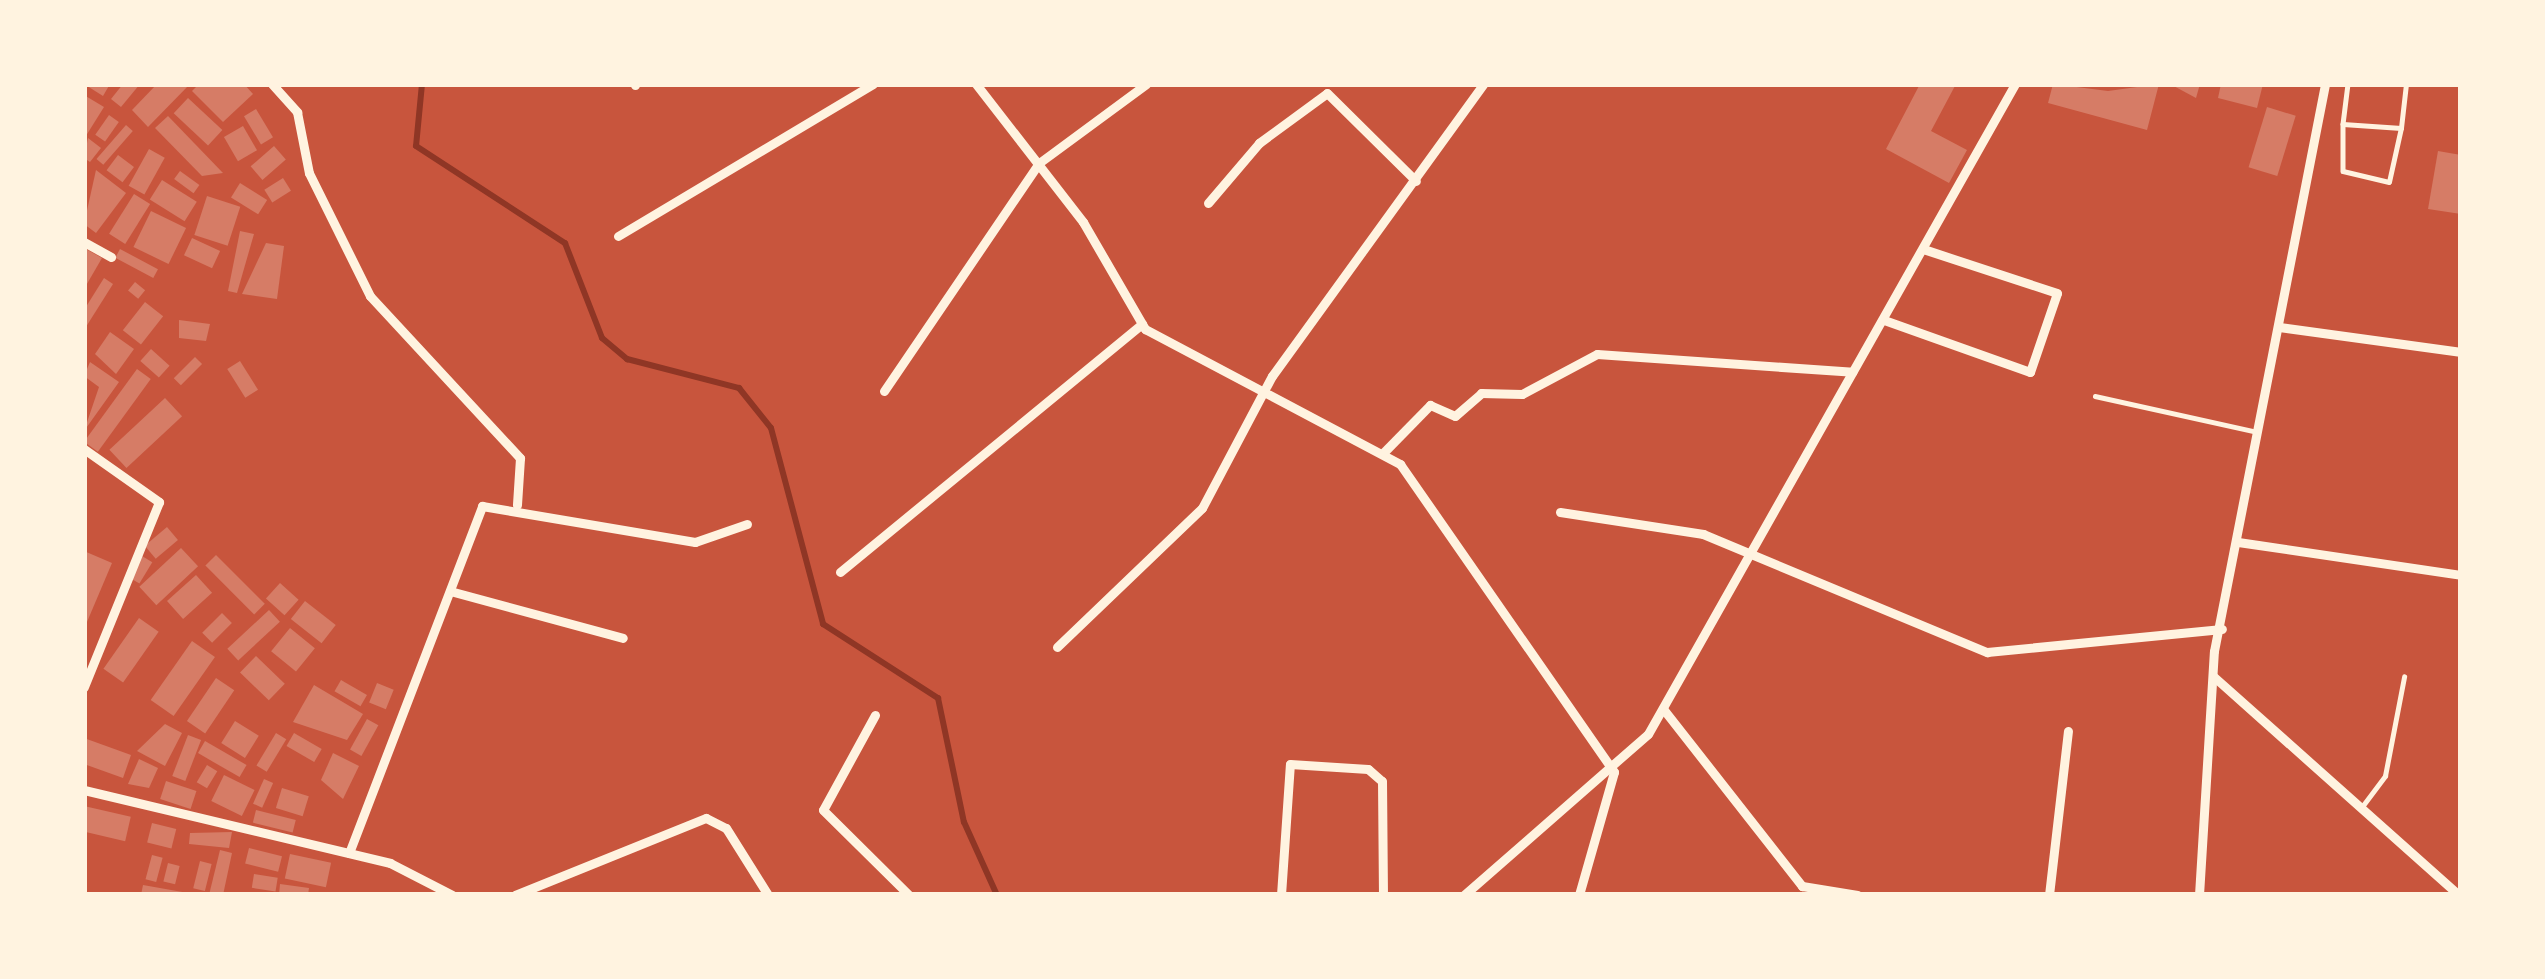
<!DOCTYPE html>
<html>
<head>
<meta charset="utf-8">
<style>
  body { margin:0 }
  #map { position:relative; width:2545px; height:979px; overflow:hidden; background:#c8553d; font-family:"IBM Plex Sans",sans-serif }
  div>[style] { position:absolute }
  [style*='--x'] { left:calc(var(--x)*1px); top:calc(var(--y)*1px); width:calc(var(--w)*1px); rotate:calc(var(--a)*1deg) }
  .stream>* { height:6px; margin:-3px; padding:0 3px; transform-origin:3px; border-radius:3px; background:#8f3625 }
  .building>* { inset:0; background:#d67c66; transform-origin:0 0 }
  .service>* { height:4.5px; margin:-2.25px; padding:0 2.25px; transform-origin:2.25px; border-radius:2.25px; background:#fff3e0 }
  .minor>* { height:9px; margin:-4.5px; padding:0 4.5px; transform-origin:4.5px; border-radius:4.5px; background:#fff3e0 }
  span { translate:-50% -50%; white-space:nowrap; text-align:center; line-height:1.15; -webkit-text-stroke:9px #fff3e0; paint-order:stroke }
  .frame { position:absolute; inset:0; border:87px solid #fff3e0; pointer-events:none }
</style>
</head>
<body>
<div id="map">
  <div class="stream">
    <div style="--x:422;--y:84;--w:62;--a:95.5"></div>
    <div style="--x:416;--y:146;--w:178;--a:33.1"></div>
    <div style="--x:565;--y:243;--w:102;--a:68.7"></div>
    <div style="--x:602;--y:338;--w:33;--a:40"></div>
    <div style="--x:627;--y:359;--w:116;--a:14.5"></div>
    <div style="--x:739;--y:388;--w:51;--a:51.3"></div>
    <div style="--x:771;--y:428;--w:203;--a:75.1"></div>
    <div style="--x:823;--y:624;--w:137;--a:32.8"></div>
    <div style="--x:938;--y:698;--w:127;--a:78.2"></div>
    <div style="--x:964;--y:822;--w:80;--a:65.7"></div>
  </div>
  <div class="building">
    <div style="clip-path:polygon(84px 84px,110px 84px,103px 96px)"></div>
    <div style="clip-path:polygon(123px 84px,140px 84px,121px 107px,111px 99px)"></div>
    <div style="clip-path:polygon(157px 84px,190px 84px,148px 127px,132px 110px)"></div>
    <div style="clip-path:polygon(199px 84px,244px 84px,253px 94px,223px 122px,192px 91px)"></div>
    <div style="clip-path:polygon(1920px 84px,1956px 84px,1931px 131px,1967px 150px,1949px 183px,1886px 149px)"></div>
    <div style="clip-path:polygon(2053px 84px,2108px 91px,2159px 84px,2147px 130px,2048px 103px)"></div>
    <div style="clip-path:polygon(2170px 84px,2200px 84px,2196px 98px)"></div>
    <div style="clip-path:polygon(2221px 84px,2263px 84px,2257px 108px,2218px 98px)"></div>
    <div style="clip-path:polygon(84px 95px,104px 107px,84px 139px)"></div>
    <div style="left:188px;top:98px;width:47px;height:21px;rotate:43deg"></div>
    <div style="left:2267px;top:107px;width:30px;height:63px;rotate:17deg"></div>
    <div style="left:256px;top:109px;width:33px;height:14px;rotate:59deg"></div>
    <div style="left:109px;top:115px;width:12px;height:24px;rotate:35deg"></div>
    <div style="clip-path:polygon(168px 116px,223px 173px,202px 176px,155px 128px)"></div>
    <div style="left:126px;top:125px;width:9px;height:45px;rotate:41deg"></div>
    <div style="left:243px;top:126px;width:28px;height:22px;rotate:60deg"></div>
    <div style="clip-path:polygon(88px 138px,101px 148px,90px 162px,84px 158px)"></div>
    <div style="left:274px;top:146px;width:18px;height:31px;rotate:49deg"></div>
    <div style="left:149px;top:149px;width:18px;height:42px;rotate:29deg"></div>
    <div style="clip-path:polygon(2438px 151px,2461px 155px,2461px 214px,2428px 209px)"></div>
    <div style="left:118px;top:155px;width:20px;height:19px;rotate:37deg"></div>
    <div style="clip-path:polygon(96px 170px,126px 193px,96px 233px,84px 224px)"></div>
    <div style="left:180px;top:171px;width:24px;height:10px;rotate:36deg"></div>
    <div style="left:283px;top:178px;width:15px;height:22px;rotate:58deg"></div>
    <div style="left:162px;top:180px;width:41px;height:23px;rotate:32deg"></div>
    <div style="left:240px;top:183px;width:32px;height:17px;rotate:32deg"></div>
    <div style="left:134px;top:194px;width:19px;height:47px;rotate:32deg"></div>
    <div style="left:207px;top:196px;width:35px;height:41px;rotate:18deg"></div>
    <div style="left:151px;top:211px;width:39px;height:40px;rotate:26deg"></div>
    <div style="clip-path:polygon(240px 231px,254px 234px,237px 293px,228px 291px)"></div>
    <div style="left:192px;top:238px;width:31px;height:19px;rotate:25deg"></div>
    <div style="clip-path:polygon(266px 243px,284px 246px,277px 299px,242px 294px)"></div>
    <div style="clip-path:polygon(84px 248px,102px 258px,84px 289px)"></div>
    <div style="left:120px;top:249px;width:43px;height:10px;rotate:28deg"></div>
    <div style="clip-path:polygon(104px 278px,113px 284px,84px 330px,84px 310px)"></div>
    <div style="left:135px;top:282px;width:13px;height:11px;rotate:39deg"></div>
    <div style="left:145px;top:302px;width:23px;height:36px;rotate:38deg"></div>
    <div style="clip-path:polygon(179px 320px,210px 324px,206px 341px,179px 338px)"></div>
    <div style="clip-path:polygon(110px 332px,134px 349px,116px 374px,95px 354px)"></div>
    <div style="left:151px;top:349px;width:25px;height:16px;rotate:42deg"></div>
    <div style="left:195px;top:357px;width:10px;height:30px;rotate:45deg"></div>
    <div style="left:240px;top:361px;width:34px;height:15px;rotate:58deg"></div>
    <div style="clip-path:polygon(90px 362px,119px 382px,84px 431px,99px 387px,84px 376px)"></div>
    <div style="left:137px;top:369px;width:17px;height:90px;rotate:36deg"></div>
    <div style="left:165px;top:398px;width:25px;height:76px;rotate:47deg"></div>
    <div style="left:167px;top:527px;width:17px;height:29px;rotate:50deg"></div>
    <div style="left:181px;top:548px;width:25px;height:57px;rotate:47deg"></div>
    <div style="clip-path:polygon(84px 551px,112px 563px,84px 629px)"></div>
    <div style="left:216px;top:555px;width:69px;height:15px;rotate:45deg"></div>
    <div style="left:142px;top:556px;width:12px;height:25px;rotate:31deg"></div>
    <div style="left:196px;top:575px;width:24px;height:39px;rotate:48deg"></div>
    <div style="left:280px;top:583px;width:25px;height:21px;rotate:42deg"></div>
    <div style="left:305px;top:601px;width:39px;height:23px;rotate:38deg"></div>
    <div style="left:269px;top:610px;width:16px;height:57px;rotate:47deg"></div>
    <div style="left:222px;top:613px;width:14px;height:28px;rotate:45deg"></div>
    <div style="left:139px;top:618px;width:24px;height:62px;rotate:35deg"></div>
    <div style="left:290px;top:628px;width:32px;height:30px;rotate:39deg"></div>
    <div style="left:192px;top:641px;width:28px;height:72px;rotate:35deg"></div>
    <div style="left:256px;top:656px;width:40px;height:23px;rotate:44deg"></div>
    <div style="left:216px;top:678px;width:22px;height:52px;rotate:34deg"></div>
    <div style="left:341px;top:680px;width:30px;height:13px;rotate:30deg"></div>
    <div style="left:377px;top:683px;width:18px;height:21px;rotate:22deg"></div>
    <div style="clip-path:polygon(314px 685px,363px 714px,347px 740px,293px 722px)"></div>
    <div style="left:367px;top:719px;width:13px;height:35px;rotate:29deg"></div>
    <div style="left:235px;top:721px;width:28px;height:26px;rotate:32deg"></div>
    <div style="clip-path:polygon(165px 724px,182px 733px,165px 766px,137px 751px)"></div>
    <div style="left:276px;top:733px;width:12px;height:38px;rotate:31deg"></div>
    <div style="left:294px;top:733px;width:32px;height:15px;rotate:30deg"></div>
    <div style="left:188px;top:735px;width:14px;height:44px;rotate:21deg"></div>
    <div style="clip-path:polygon(84px 738px,131px 755px,123px 778px,84px 764px)"></div>
    <div style="left:205px;top:741px;width:48px;height:14px;rotate:30deg"></div>
    <div style="clip-path:polygon(333px 753px,359px 766px,343px 799px,321px 780px)"></div>
    <div style="clip-path:polygon(139px 759px,158px 768px,149px 788px,128px 784px)"></div>
    <div style="left:207px;top:765px;width:12px;height:20px;rotate:31deg"></div>
    <div style="left:224px;top:775px;width:34px;height:29px;rotate:26deg"></div>
    <div style="left:264px;top:779px;width:10px;height:27px;rotate:24deg"></div>
    <div style="left:166px;top:781px;width:32px;height:19px;rotate:18deg"></div>
    <div style="left:282px;top:788px;width:28px;height:21px;rotate:17deg"></div>
    <div style="left:84px;top:806px;width:48px;height:25px;rotate:13deg"></div>
    <div style="left:256px;top:810px;width:41px;height:13px;rotate:14deg"></div>
    <div style="left:152px;top:823px;width:25px;height:20px;rotate:14deg"></div>
    <div style="clip-path:polygon(232px 832px,229px 848px,189px 844px,190px 833px)"></div>
    <div style="left:249px;top:848px;width:34px;height:16px;rotate:14deg"></div>
    <div style="clip-path:polygon(220px 850px,232px 853px,223px 895px,209px 895px)"></div>
    <div style="left:290px;top:854px;width:42px;height:25px;rotate:12deg"></div>
    <div style="left:152px;top:855px;width:11px;height:25px;rotate:15deg"></div>
    <div style="left:200px;top:861px;width:12px;height:28px;rotate:14deg"></div>
    <div style="left:168px;top:863px;width:12px;height:19px;rotate:14deg"></div>
    <div style="left:254px;top:874px;width:24px;height:14px;rotate:9deg"></div>
    <div style="clip-path:polygon(280px 884px,309px 888px,308px 895px,279px 895px)"></div>
    <div style="clip-path:polygon(143px 885px,188px 893px,188px 895px,141px 895px)"></div>
  </div>
  <div class="service">
    <div style="--x:2348;--y:84;--w:40;--a:97.1"></div>
    <div style="--x:2343;--y:124;--w:58;--a:3.9"></div>
    <div style="--x:2401;--y:128;--w:44;--a:-83.5"></div>
    <div style="--x:2343;--y:124;--w:47;--a:90"></div>
    <div style="--x:2343;--y:171;--w:47;--a:13.4"></div>
    <div style="--x:2389;--y:182;--w:55;--a:-77.5"></div>
    <div style="--x:2095;--y:396;--w:162;--a:12.5"></div>
    <div style="--x:2361;--y:808;--w:40;--a:-53"></div>
    <div style="--x:2385;--y:776;--w:101;--a:-79.1"></div>
  </div>
  <div class="minor">
    <div style="--x:272;--y:84;--w:38;--a:48"></div>
    <div style="--x:297;--y:112;--w:62;--a:78.9"></div>
    <div style="--x:309;--y:173;--w:137;--a:63.6"></div>
    <div style="--x:370;--y:296;--w:221;--a:47.2"></div>
    <div style="--x:520;--y:458;--w:47;--a:93.7"></div>
    <div style="--x:635;--y:84;--w:1;--a:90"></div>
    <div style="--x:976;--y:84;--w:175;--a:52.2"></div>
    <div style="--x:1083;--y:222;--w:124;--a:59.9"></div>
    <div style="--x:1145;--y:329;--w:289;--a:27.9"></div>
    <div style="--x:1400;--y:464;--w:375;--a:55.2"></div>
    <div style="--x:1614;--y:772;--w:128;--a:105.9"></div>
    <div style="--x:1208;--y:203;--w:79;--a:-49.6"></div>
    <div style="--x:1259;--y:143;--w:84;--a:-36.3"></div>
    <div style="--x:1327;--y:93;--w:125;--a:44.7"></div>
    <div style="--x:618;--y:236;--w:297;--a:-30.8"></div>
    <div style="--x:84;--y:242;--w:31;--a:29"></div>
    <div style="--x:1884;--y:320;--w:155;--a:19.6"></div>
    <div style="--x:2030;--y:372;--w:83;--a:-71.1"></div>
    <div style="--x:2057;--y:293;--w:138;--a:-161.8"></div>
    <div style="--x:2279;--y:327;--w:184;--a:7.8"></div>
    <div style="--x:884;--y:391;--w:276;--a:-55.8"></div>
    <div style="--x:1039;--y:163;--w:133;--a:-36.4"></div>
    <div style="--x:84;--y:449;--w:92;--a:35.2"></div>
    <div style="--x:159;--y:502;--w:200;--a:112.1"></div>
    <div style="--x:1384;--y:452;--w:66;--a:-45.6"></div>
    <div style="--x:1430;--y:405;--w:27;--a:24"></div>
    <div style="--x:1455;--y:416;--w:35;--a:-41"></div>
    <div style="--x:1481;--y:393;--w:41;--a:1.4"></div>
    <div style="--x:1522;--y:394;--w:85;--a:-28.1"></div>
    <div style="--x:1597;--y:354;--w:256;--a:4"></div>
    <div style="--x:1560;--y:512;--w:145;--a:8.7"></div>
    <div style="--x:1703;--y:534;--w:308;--a:22.6"></div>
    <div style="--x:1987;--y:652;--w:236;--a:-5.6"></div>
    <div style="--x:2238;--y:542;--w:225;--a:8.4"></div>
    <div style="--x:840;--y:572;--w:391;--a:-39.4"></div>
    <div style="--x:450;--y:591;--w:179;--a:15.2"></div>
    <div style="--x:1057;--y:647;--w:201;--a:-43.8"></div>
    <div style="--x:1202;--y:508;--w:149;--a:-62.1"></div>
    <div style="--x:1272;--y:376;--w:360;--a:-54.1"></div>
    <div style="--x:2213;--y:676;--w:329;--a:41.7"></div>
    <div style="--x:1664;--y:710;--w:224;--a:51.9"></div>
    <div style="--x:1802;--y:886;--w:56;--a:9.3"></div>
    <div style="--x:875;--y:715;--w:108;--a:118.7"></div>
    <div style="--x:823;--y:810;--w:121;--a:44.7"></div>
    <div style="--x:84;--y:790;--w:315;--a:13.4"></div>
    <div style="--x:390;--y:863;--w:70;--a:27.3"></div>
    <div style="--x:349;--y:853;--w:372;--a:-69"></div>
    <div style="--x:482;--y:506;--w:216;--a:9.6"></div>
    <div style="--x:695;--y:542;--w:55;--a:-19.1"></div>
    <div style="--x:515;--y:895;--w:206;--a:-22"></div>
    <div style="--x:706;--y:818;--w:22;--a:27"></div>
    <div style="--x:726;--y:828;--w:79;--a:57.9"></div>
    <div style="--x:1281;--y:895;--w:131;--a:-86.1"></div>
    <div style="--x:1290;--y:764;--w:78;--a:3.7"></div>
    <div style="--x:1368;--y:769;--w:18;--a:41"></div>
    <div style="--x:1382;--y:781;--w:114;--a:89.5"></div>
    <div style="--x:1464;--y:895;--w:244;--a:-41.2"></div>
    <div style="--x:1648;--y:734;--w:746;--a:-60.55"></div>
    <div style="--x:2049;--y:895;--w:165;--a:-83.4"></div>
    <div style="--x:2199;--y:895;--w:244;--a:-86.5"></div>
    <div style="--x:2214;--y:651;--w:578;--a:-78.92"></div>
  </div>
  <div class="frame"></div>
</div>
</body>
</html>
